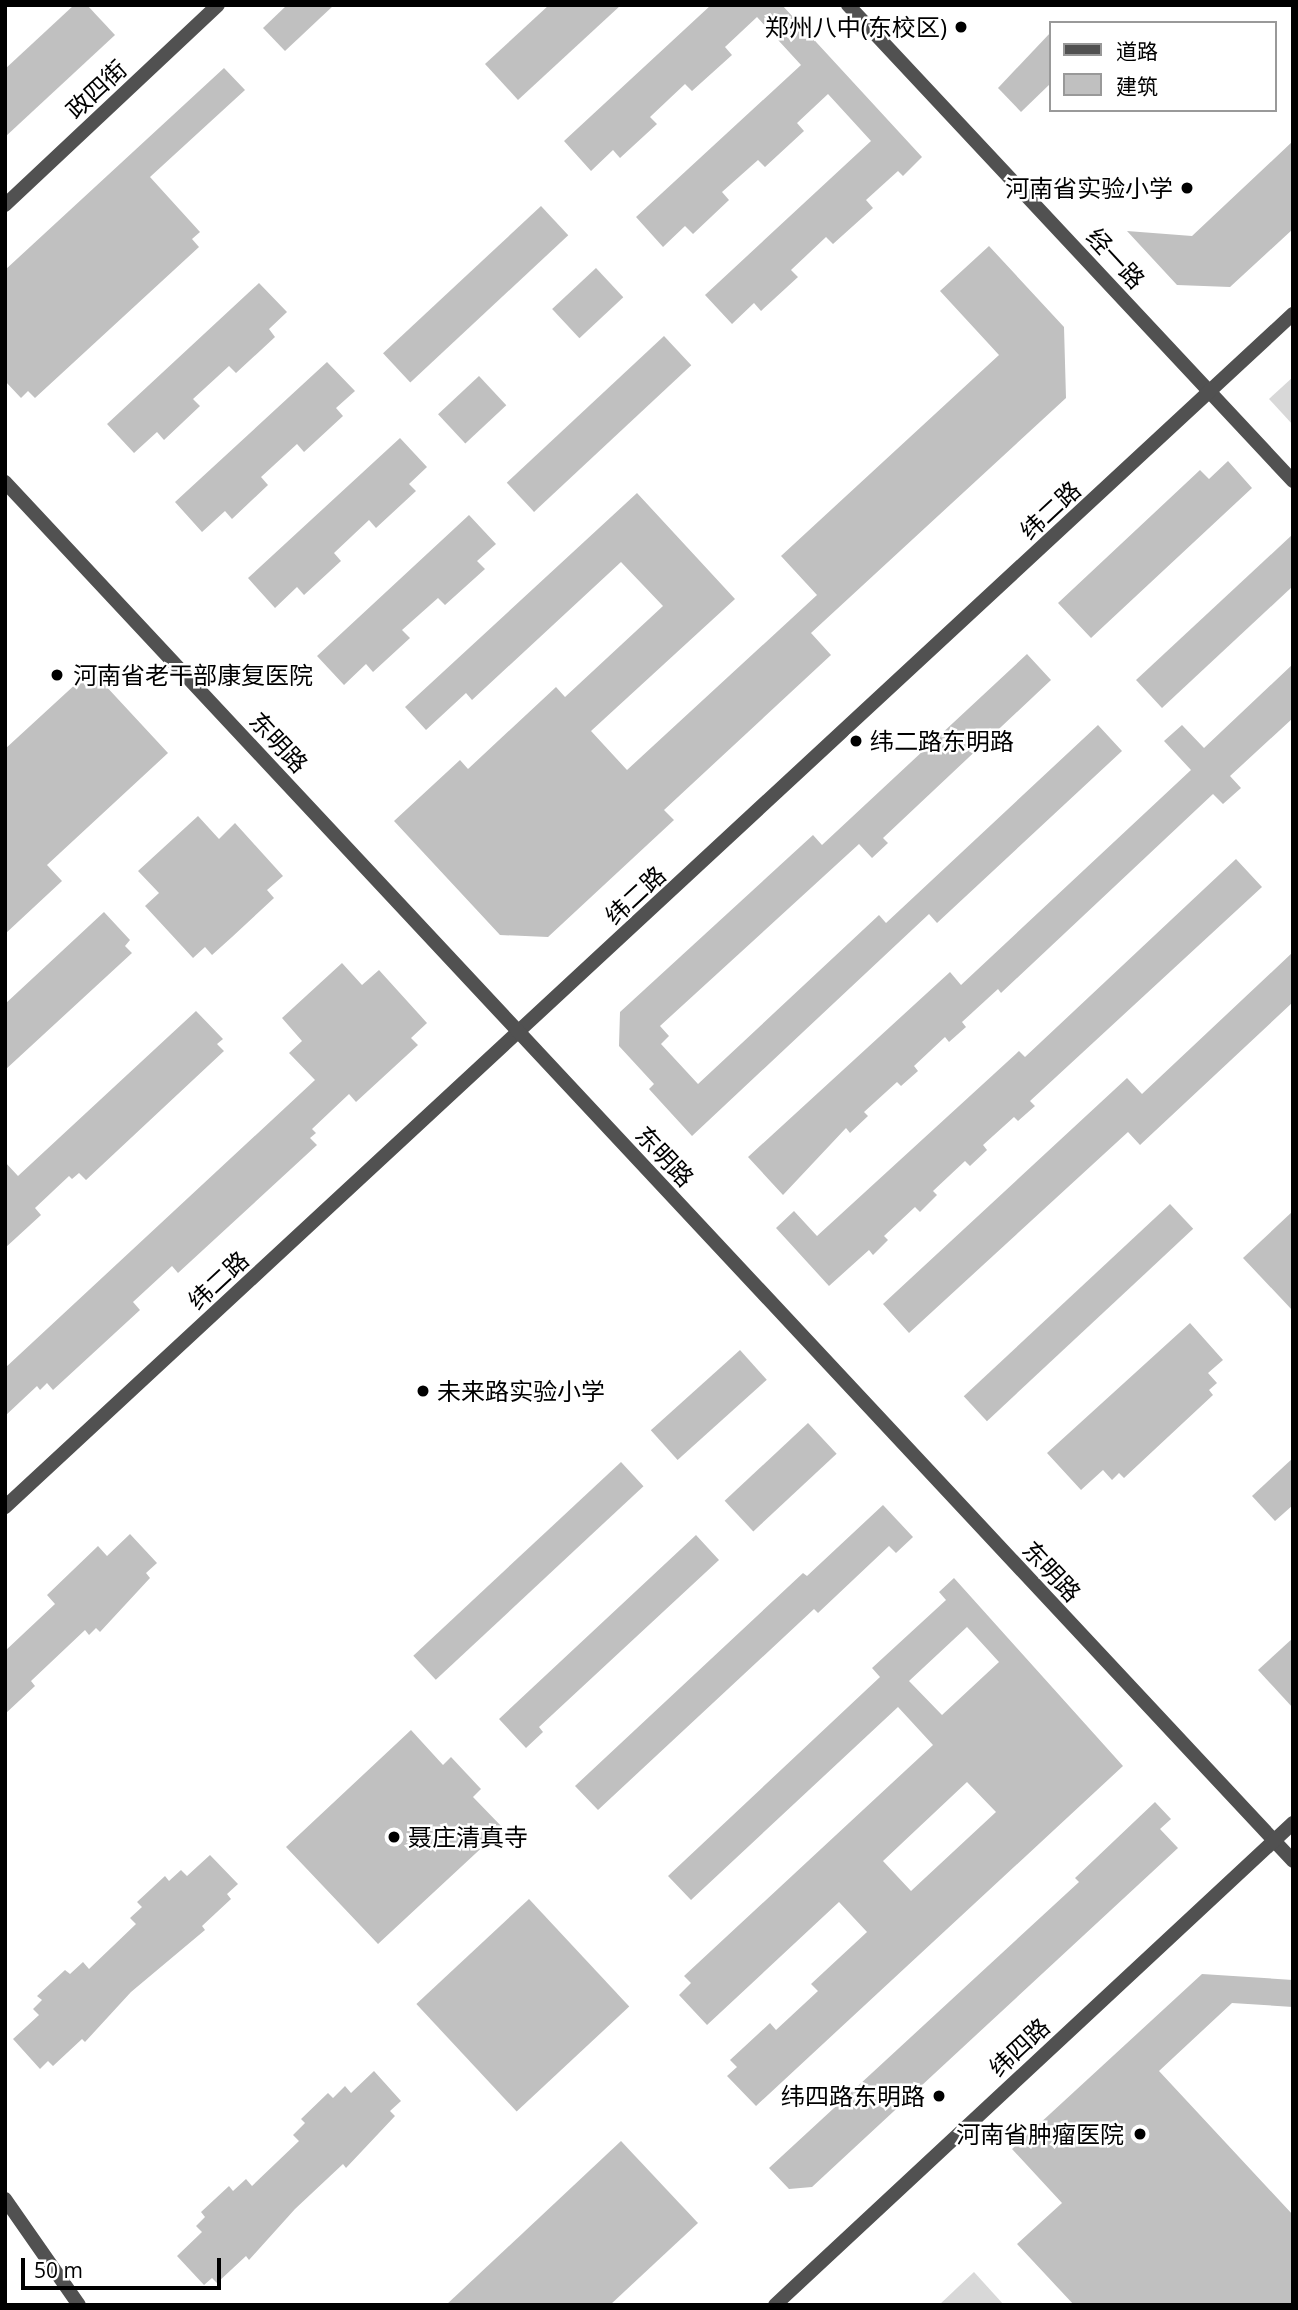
<!DOCTYPE html>
<html>
<head>
<meta charset="utf-8">
<style>
  body { margin:0 }
  #map { position:relative; width:1298px; height:2310px; overflow:hidden; background:#fff; font-family:"Open Sans","Noto Sans SC",sans-serif }
  div>[style] { position:absolute }
  [style*='--x'] { left:calc(var(--x)*1px); top:calc(var(--y)*1px); width:calc(var(--w)*1px); rotate:calc(var(--a)*1deg) }
  .green>* { inset:0; background:#d8d8d8 }
  .building>* { inset:0; background:#c0c0c0; transform-origin:0 0 }
  .minor>* { height:14px; margin:-7px; padding:0 7px; transform-origin:7px; border-radius:7px; background:#515151 }
  .tertiary>* { height:14px; margin:-7px; padding:0 7px; transform-origin:7px; border-radius:7px; background:#515151 }
  .dots>* { width:19px; height:19px; translate:-50% -50%; box-sizing:border-box; border:4px solid #fff; border-radius:50% }
  span { translate:-50% -50%; white-space:nowrap; text-align:center; line-height:1.15; -webkit-text-stroke:5px #fff; paint-order:stroke }
  .poi-label { font-size:24px; color:#000 }
  .right { translate:-100% -50%; text-align:right }
  .left { translate:0 -50%; text-align:left }
  .street-label { font-size:24px; color:#000 }
  .frame { position:absolute; inset:0; border:7px solid #000; pointer-events:none }
  .legend { position:absolute; left:1049px; top:21px; width:228px; height:91px; box-sizing:border-box; background:#fff; border:2px solid #999; margin:0; padding:9px 12px; list-style:none; font-size:21px; color:#000 }
  .legend li { display:flex; align-items:center; gap:14px; height:35px }
  .legend b { width:35px; border:2px solid #999 }
  .scale { position:absolute; left:21px; top:2258px; width:200px; height:32px; box-sizing:border-box; border:4px solid #000; border-top:0; padding-left:9px; font-size:21px; line-height:24px; white-space:nowrap; color:#000; -webkit-text-stroke:5px #fff; paint-order:stroke }
</style>
</head>
<body>
<div id="map">
  <div class="green">
    <div style="clip-path:polygon(1293px 377px,1293px 425px,1269px 399px)"></div>
    <div style="clip-path:polygon(974px 2272px,1004px 2305px,939px 2305px)"></div>
  </div>
  <div class="building">
    <div style="clip-path:polygon(74px 5px,87px 5px,115px 35px,5px 137px,5px 69px)"></div>
    <div style="clip-path:polygon(287px 5px,334px 5px,285px 51px,263px 28px)"></div>
    <div style="clip-path:polygon(549px 5px,621px 5px,518px 100px,485px 64px)"></div>
    <div style="clip-path:polygon(711px 5px,782px 5px,922px 157px,903px 176px,898px 171px,866px 200px,873px 208px,833px 244px,826px 237px,791px 270px,798px 277px,761px 311px,754px 303px,732px 324px,705px 295px,871px 141px,828px 94px,797px 123px,804px 131px,765px 167px,758px 160px,722px 192px,729px 200px,693px 234px,685px 226px,663px 247px,636px 217px,801px 65px,757px 17px,725px 47px,732px 55px,692px 91px,685px 84px,650px 117px,657px 124px,620px 158px,613px 150px,591px 171px,564px 141px)"></div>
    <div style="clip-path:polygon(1051px 32px,1051px 83px,1021px 112px,998px 88px)"></div>
    <div style="clip-path:polygon(224px 68px,245px 90px,150px 177px,200px 232px,192px 239px,199px 247px,35px 398px,28px 391px,21px 398px,5px 381px,5px 270px)"></div>
    <div style="clip-path:polygon(1293px 141px,1293px 229px,1230px 287px,1177px 285px,1127px 231px,1192px 236px)"></div>
    <div style="left:541px;top:206px;width:40px;height:216px;rotate:47deg"></div>
    <div style="clip-path:polygon(989px 246px,1064px 327px,1066px 398px,811px 633px,831px 655px,664px 810px,674px 820px,548px 937px,500px 935px,394px 821px,460px 760px,468px 769px,556px 687px,565px 697px,663px 606px,621px 562px,472px 700px,466px 693px,426px 730px,405px 707px,637px 493px,735px 599px,591px 731px,627px 770px,817px 595px,781px 556px,999px 355px,940px 291px)"></div>
    <div style="left:596px;top:268px;width:40px;height:60px;rotate:47deg"></div>
    <div style="clip-path:polygon(259px 283px,287px 312px,269px 329px,275px 337px,236px 373px,229px 366px,193px 399px,200px 406px,164px 440px,157px 432px,134px 453px,107px 424px)"></div>
    <div style="left:664px;top:336px;width:40px;height:215px;rotate:47deg"></div>
    <div style="clip-path:polygon(327px 362px,355px 391px,336px 408px,343px 416px,304px 452px,297px 444px,261px 477px,268px 485px,232px 519px,225px 511px,202px 532px,175px 502px)"></div>
    <div style="left:479px;top:376px;width:40px;height:56px;rotate:47deg"></div>
    <div style="clip-path:polygon(400px 438px,427px 467px,409px 484px,416px 491px,376px 528px,369px 520px,334px 553px,341px 561px,304px 595px,297px 587px,275px 608px,248px 578px)"></div>
    <div style="clip-path:polygon(1228px 461px,1252px 488px,1091px 638px,1058px 603px,1200px 470px,1209px 479px)"></div>
    <div style="clip-path:polygon(469px 515px,496px 544px,477px 561px,485px 569px,445px 605px,438px 598px,402px 630px,410px 638px,373px 672px,366px 664px,344px 685px,317px 656px)"></div>
    <div style="clip-path:polygon(1293px 534px,1293px 586px,1162px 708px,1136px 680px)"></div>
    <div style="clip-path:polygon(1027px 654px,1051px 680px,883px 838px,888px 843px,872px 858px,859px 844px,660px 1026px,669px 1036px,661px 1044px,698px 1084px,879px 915px,886px 923px,1098px 725px,1122px 751px,937px 923px,929px 914px,692px 1136px,649px 1089px,654px 1084px,619px 1046px,620px 1012px,813px 835px,822px 845px)"></div>
    <div style="clip-path:polygon(1293px 664px,1293px 718px,1230px 776px,1241px 788px,1223px 804px,1213px 794px,1001px 993px,998px 989px,962px 1022px,966px 1027px,949px 1042px,945px 1037px,914px 1066px,918px 1071px,901px 1086px,897px 1082px,864px 1112px,868px 1116px,850px 1133px,846px 1128px,783px 1195px,748px 1157px,950px 972px,961px 985px,1191px 770px,1164px 741px,1182px 725px,1204px 748px)"></div>
    <div style="clip-path:polygon(91px 670px,168px 753px,47px 865px,62px 881px,5px 934px,5px 749px)"></div>
    <div style="clip-path:polygon(198px 816px,219px 839px,235px 823px,283px 876px,267px 890px,274px 898px,232px 937px,212px 955px,205px 947px,193px 958px,145px 906px,159px 893px,138px 871px)"></div>
    <div style="clip-path:polygon(1236px 859px,1262px 887px,1030px 1101px,1035px 1106px,1018px 1121px,1014px 1117px,983px 1145px,987px 1150px,970px 1166px,965px 1161px,933px 1191px,937px 1195px,920px 1212px,915px 1207px,884px 1236px,888px 1240px,873px 1255px,869px 1250px,829px 1286px,776px 1228px,794px 1211px,817px 1236px,1019px 1051px,1025px 1057px)"></div>
    <div style="clip-path:polygon(104px 912px,130px 940px,125px 946px,132px 953px,5px 1070px,5px 1004px)"></div>
    <div style="clip-path:polygon(1293px 952px,1293px 1002px,1140px 1145px,1128px 1132px,909px 1333px,883px 1304px,1127px 1078px,1142px 1094px)"></div>
    <div style="clip-path:polygon(342px 963px,362px 985px,379px 970px,427px 1023px,411px 1038px,418px 1045px,356px 1102px,349px 1094px,312px 1129px,316px 1133px,310px 1138px,317px 1145px,178px 1273px,172px 1266px,133px 1302px,140px 1310px,53px 1390px,47px 1383px,40px 1390px,37px 1386px,5px 1416px,5px 1368px,315px 1080px,289px 1053px,302px 1041px,282px 1018px)"></div>
    <div style="clip-path:polygon(196px 1011px,223px 1039px,217px 1044px,224px 1051px,86px 1180px,79px 1173px,72px 1179px,69px 1176px,35px 1208px,41px 1215px,5px 1248px,5px 1162px,18px 1176px)"></div>
    <div style="left:1170px;top:1204px;width:34px;height:282px;rotate:47deg"></div>
    <div style="clip-path:polygon(1293px 1211px,1293px 1311px,1243px 1258px)"></div>
    <div style="clip-path:polygon(1190px 1323px,1223px 1360px,1208px 1373px,1217px 1383px,1209px 1390px,1213px 1395px,1124px 1478px,1119px 1473px,1112px 1480px,1103px 1470px,1081px 1490px,1047px 1453px)"></div>
    <div style="left:740px;top:1350px;width:40px;height:120px;rotate:48deg"></div>
    <div style="left:808px;top:1423px;width:42px;height:114px;rotate:47deg"></div>
    <div style="clip-path:polygon(1293px 1458px,1293px 1505px,1275px 1521px,1252px 1496px)"></div>
    <div style="left:621px;top:1462px;width:33px;height:284px;rotate:47deg"></div>
    <div style="clip-path:polygon(883px 1505px,913px 1537px,896px 1553px,889px 1546px,818px 1613px,814px 1609px,598px 1810px,575px 1786px,803px 1573px,807px 1576px)"></div>
    <div style="clip-path:polygon(130px 1534px,157px 1563px,146px 1573px,150px 1578px,100px 1632px,96px 1628px,89px 1635px,85px 1630px,31px 1681px,35px 1686px,5px 1714px,5px 1651px,55px 1604px,47px 1595px,98px 1546px,107px 1556px)"></div>
    <div style="clip-path:polygon(696px 1535px,719px 1560px,539px 1727px,543px 1732px,526px 1748px,499px 1719px)"></div>
    <div style="clip-path:polygon(evenodd,954px 1578px,1123px 1766px,756px 2106px,727px 2076px,737px 2067px,730px 2060px,770px 2023px,776px 2030px,818px 1991px,811px 1984px,867px 1932px,839px 1902px,707px 2025px,679px 1995px,691px 1983px,684px 1976px,933px 1745px,898px 1707px,691px 1900px,668px 1876px,880px 1677px,872px 1668px,946px 1600px,939px 1592px,954px 1578px,967px 1627px,999px 1662px,942px 1715px,909px 1681px,967px 1627px,954px 1578px,967px 1782px,996px 1812px,911px 1891px,883px 1861px,967px 1782px)"></div>
    <div style="clip-path:polygon(1293px 1638px,1293px 1708px,1258px 1670px)"></div>
    <div style="clip-path:polygon(411px 1730px,443px 1765px,451px 1757px,481px 1789px,473px 1797px,503px 1828px,378px 1944px,286px 1847px)"></div>
    <div style="clip-path:polygon(1155px 1802px,1171px 1819px,1160px 1829px,1178px 1848px,812px 2187px,789px 2189px,769px 2168px,1079px 1882px,1075px 1878px)"></div>
    <div style="clip-path:polygon(210px 1855px,238px 1884px,227px 1894px,231px 1899px,202px 1926px,205px 1930px,131px 1992px,85px 2042px,82px 2039px,53px 2066px,48px 2061px,40px 2069px,13px 2039px,39px 2015px,33px 2009px,42px 2000px,37px 1996px,65px 1970px,70px 1974px,83px 1962px,89px 1969px,136px 1924px,130px 1918px,142px 1907px,137px 1902px,165px 1876px,169px 1881px,181px 1870px,187px 1876px)"></div>
    <div style="left:529px;top:1899px;width:147px;height:154px;rotate:47deg"></div>
    <div style="clip-path:polygon(1202px 1974px,1293px 1980px,1293px 2007px,1232px 2003px,1159px 2071px,1293px 2215px,1293px 2305px,1074px 2305px,1017px 2244px,1062px 2203px,1012px 2149px)"></div>
    <div style="clip-path:polygon(374px 2071px,401px 2101px,390px 2111px,395px 2116px,346px 2168px,343px 2164px,295px 2209px,249px 2260px,246px 2256px,217px 2283px,212px 2278px,204px 2285px,177px 2256px,202px 2232px,196px 2226px,205px 2217px,201px 2212px,229px 2186px,233px 2191px,246px 2179px,252px 2186px,299px 2141px,293px 2135px,305px 2123px,301px 2119px,328px 2093px,333px 2098px,345px 2086px,351px 2093px)"></div>
    <div style="clip-path:polygon(621px 2141px,698px 2223px,610px 2305px,446px 2305px)"></div>
  </div>
  <div class="minor">
    <div style="--x:848;--y:5;--w:652;--a:46.93"></div>
    <div style="--x:5;--y:205;--w:292;--a:-43.2"></div>
    <div style="--x:5;--y:1507;--w:1756;--a:-42.81"></div>
    <div style="--x:5;--y:2199;--w:129;--a:55.1"></div>
  </div>
  <div class="tertiary">
    <div style="--x:5;--y:482;--w:1887;--a:46.95"></div>
    <div style="--x:775;--y:2305;--w:708;--a:-42.94"></div>
  </div>
  <div class="dots">
    <div style="left:961px;top:27px;background:#000"></div>
    <div style="left:1187px;top:188px;background:#000"></div>
    <div style="left:57px;top:675px;background:#000"></div>
    <div style="left:856px;top:741px;background:#000"></div>
    <div style="left:423px;top:1391px;background:#000"></div>
    <div style="left:394px;top:1837px;background:#000"></div>
    <div style="left:939px;top:2096px;background:#000"></div>
    <div style="left:1140px;top:2134px;background:#000"></div>
  </div>
  <div class="poi-label">
    <span class="right" style="left:947px;top:27px">郑州八中(东校区)</span>
    <span class="right" style="left:1173px;top:188px">河南省实验小学</span>
    <span class="left" style="left:73px;top:675px">河南省老干部康复医院</span>
    <span class="left" style="left:870px;top:741px">纬二路东明路</span>
    <span class="left" style="left:437px;top:1391px">未来路实验小学</span>
    <span class="left" style="left:408px;top:1837px">聂庄清真寺</span>
    <span class="right" style="left:925px;top:2096px">纬四路东明路</span>
    <span class="right" style="left:1124px;top:2134px">河南省肿瘤医院</span>
  </div>
  <div class="street-label">
    <span style="left:96px;top:89px;rotate:-43deg">政四街</span>
    <span style="left:1116px;top:258px;rotate:47deg">经一路</span>
    <span style="left:1050px;top:510px;rotate:-43deg">纬二路</span>
    <span style="left:279px;top:742px;rotate:47deg">东明路</span>
    <span style="left:635px;top:895px;rotate:-43deg">纬二路</span>
    <span style="left:665px;top:1156px;rotate:47deg">东明路</span>
    <span style="left:218px;top:1280px;rotate:-43deg">纬二路</span>
    <span style="left:1052px;top:1571px;rotate:47deg">东明路</span>
    <span style="left:1019px;top:2047px;rotate:-43deg">纬四路</span>
  </div>
  <div class="frame"></div>
  <ul class="legend">
  <li><b style="height:9px;background:#515151"></b>道路</li>
  <li><b style="height:19px;background:#c0c0c0"></b>建筑</li>
  </ul>
  <div class="scale">50 m</div>
</div>
</body>
</html>
